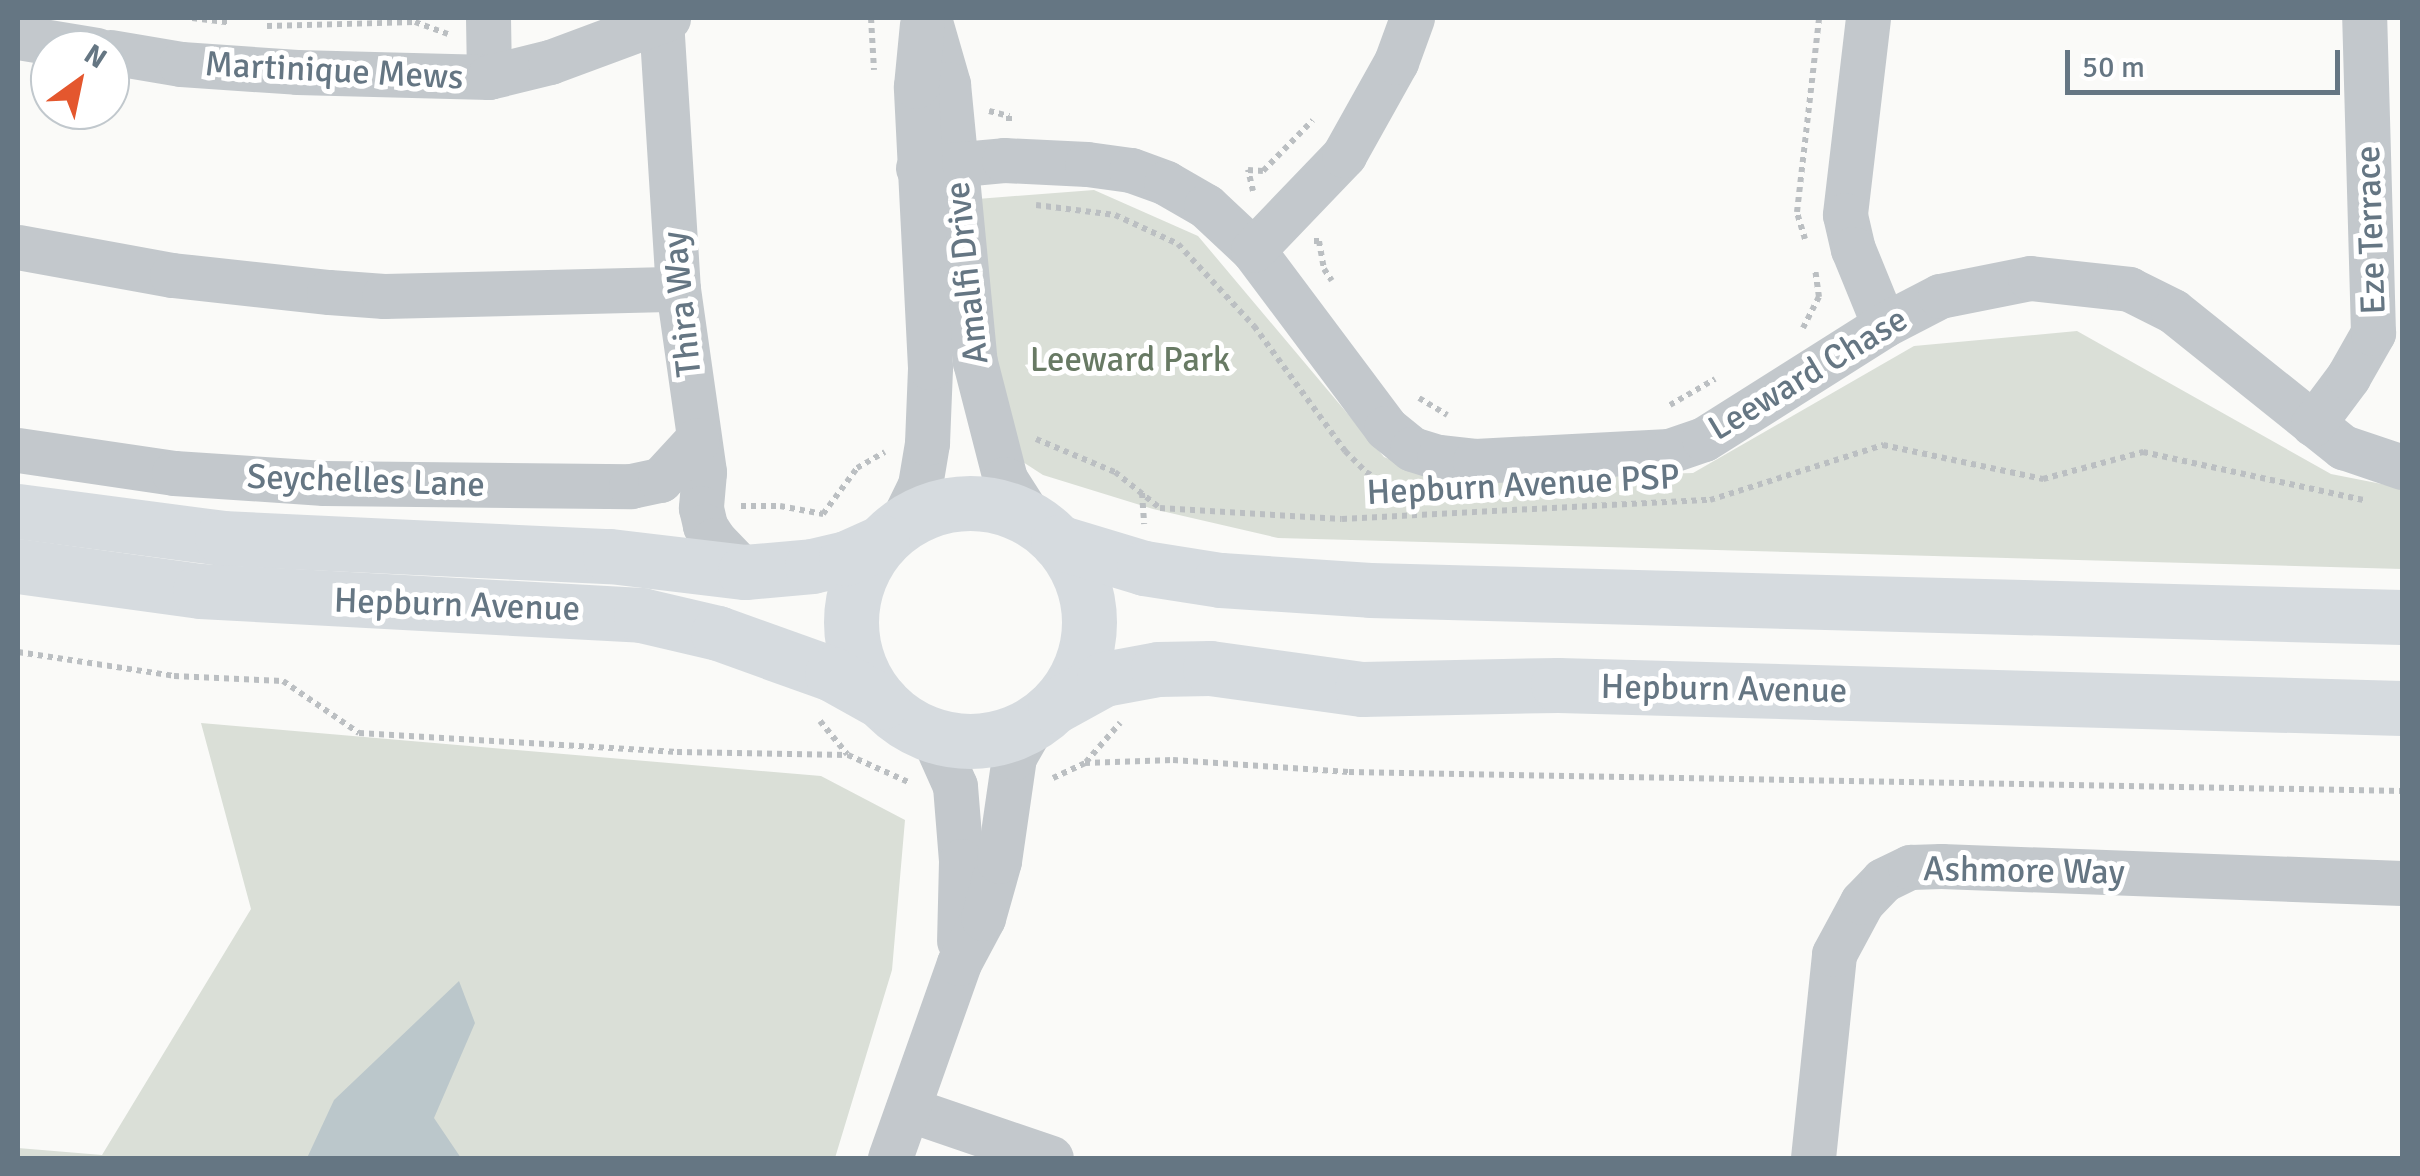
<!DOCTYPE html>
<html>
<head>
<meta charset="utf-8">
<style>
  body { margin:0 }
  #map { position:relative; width:2420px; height:1176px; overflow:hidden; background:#fafaf8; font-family:Signika,sans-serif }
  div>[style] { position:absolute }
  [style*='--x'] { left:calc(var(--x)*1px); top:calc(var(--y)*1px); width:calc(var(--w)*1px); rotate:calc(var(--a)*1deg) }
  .green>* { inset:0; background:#dadfd7 }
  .water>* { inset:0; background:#bbc7cb }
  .path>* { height:6px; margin-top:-3px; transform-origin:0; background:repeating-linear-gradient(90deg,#bbbfc2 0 5px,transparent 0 10px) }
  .minor>* { height:45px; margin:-22.5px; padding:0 22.5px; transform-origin:22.5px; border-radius:22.5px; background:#c3c8cc }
  .major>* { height:55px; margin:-27.5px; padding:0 27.5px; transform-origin:27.5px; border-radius:27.5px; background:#d6dbdf }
  .major>.ring { margin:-27.5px; padding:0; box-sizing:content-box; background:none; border:55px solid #d6dbdf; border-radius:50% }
  span { translate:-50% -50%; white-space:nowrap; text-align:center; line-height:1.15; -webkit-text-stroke:10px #fff; paint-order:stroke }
  .street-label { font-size:35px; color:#657683 }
  .park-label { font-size:35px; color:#687a64 }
  .frame { position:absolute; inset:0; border:20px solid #657683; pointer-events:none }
  .north { position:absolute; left:30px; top:30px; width:100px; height:100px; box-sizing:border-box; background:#fff; border:2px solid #c1c8cd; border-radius:50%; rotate:33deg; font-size:28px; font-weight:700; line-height:40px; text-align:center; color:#657683 }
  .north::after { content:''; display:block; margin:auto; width:35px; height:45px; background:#e4572e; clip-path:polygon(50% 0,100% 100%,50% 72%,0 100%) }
  .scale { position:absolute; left:2065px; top:50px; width:275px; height:45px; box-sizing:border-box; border:5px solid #657683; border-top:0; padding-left:12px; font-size:30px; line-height:35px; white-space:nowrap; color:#657683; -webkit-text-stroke:8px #fff; paint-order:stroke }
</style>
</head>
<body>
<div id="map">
  <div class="green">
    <div style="clip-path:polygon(1094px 190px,1198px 236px,1384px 457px,1443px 480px,1693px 473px,1914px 346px,2077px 331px,2331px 474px,2402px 488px,2402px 569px,1278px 538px,1153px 509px,1043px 475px,1009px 453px,977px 199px)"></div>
    <div style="clip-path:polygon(201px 723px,821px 776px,905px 820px,892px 970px,835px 1158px,18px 1158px,18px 1148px,102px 1155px,251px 909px)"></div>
  </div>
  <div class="water">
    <div style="clip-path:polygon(459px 981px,475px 1023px,434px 1118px,461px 1158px,307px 1158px,334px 1100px)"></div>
  </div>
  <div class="path">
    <div style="--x:192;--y:18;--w:38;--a:7"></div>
    <div style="--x:871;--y:18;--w:52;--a:86.7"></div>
    <div style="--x:267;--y:26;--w:148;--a:-1.5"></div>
    <div style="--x:415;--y:22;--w:35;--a:20"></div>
    <div style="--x:989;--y:111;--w:21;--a:14"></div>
    <div style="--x:1009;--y:116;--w:7;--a:90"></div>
    <div style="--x:1253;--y:191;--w:22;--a:-103"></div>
    <div style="--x:1248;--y:170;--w:15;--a:4"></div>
    <div style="--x:1263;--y:171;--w:71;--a:-45.6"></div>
    <div style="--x:1036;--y:205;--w:80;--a:7.2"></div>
    <div style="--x:1115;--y:215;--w:69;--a:24.7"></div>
    <div style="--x:1178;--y:244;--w:112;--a:47.2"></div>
    <div style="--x:1254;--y:326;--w:155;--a:53.9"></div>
    <div style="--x:1345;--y:451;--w:30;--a:45"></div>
    <div style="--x:1366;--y:472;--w:31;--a:31"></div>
    <div style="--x:1805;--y:239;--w:28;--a:-107"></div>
    <div style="--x:1797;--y:212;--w:195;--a:-83.5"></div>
    <div style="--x:1314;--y:241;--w:5;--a:0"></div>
    <div style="--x:1319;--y:241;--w:28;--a:80"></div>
    <div style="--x:1324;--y:269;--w:14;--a:56"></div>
    <div style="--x:1803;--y:328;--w:35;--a:-63"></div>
    <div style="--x:1819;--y:297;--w:27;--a:-98"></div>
    <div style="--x:1419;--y:398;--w:33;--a:31"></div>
    <div style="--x:1670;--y:405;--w:52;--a:-30"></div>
    <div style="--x:1036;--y:439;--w:86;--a:22.7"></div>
    <div style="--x:1115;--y:472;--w:58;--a:38.7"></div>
    <div style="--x:1160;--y:508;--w:182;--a:3.5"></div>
    <div style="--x:1342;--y:519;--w:368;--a:-3"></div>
    <div style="--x:1710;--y:500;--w:182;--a:-17.6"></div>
    <div style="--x:1883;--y:445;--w:164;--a:12"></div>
    <div style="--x:2043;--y:479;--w:104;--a:-15.1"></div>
    <div style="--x:2143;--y:452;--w:229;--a:12.3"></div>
    <div style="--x:1142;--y:493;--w:31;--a:86"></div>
    <div style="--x:741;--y:506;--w:39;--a:0"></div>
    <div style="--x:780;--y:506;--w:44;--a:10.5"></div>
    <div style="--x:823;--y:514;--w:57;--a:-53.5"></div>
    <div style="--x:857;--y:468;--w:32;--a:-30"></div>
    <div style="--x:18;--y:652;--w:158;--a:8.7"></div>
    <div style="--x:174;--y:676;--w:109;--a:2.6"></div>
    <div style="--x:283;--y:681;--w:92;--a:34.4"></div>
    <div style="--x:359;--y:733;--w:319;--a:3.4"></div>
    <div style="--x:677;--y:752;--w:171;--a:1"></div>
    <div style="--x:848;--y:755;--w:66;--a:24.2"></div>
    <div style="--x:820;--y:721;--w:43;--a:50.7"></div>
    <div style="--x:1086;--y:762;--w:52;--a:-48.9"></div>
    <div style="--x:1053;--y:778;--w:35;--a:-25"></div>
    <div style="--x:1085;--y:763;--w:88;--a:-2"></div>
    <div style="--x:1173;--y:760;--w:176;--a:3.9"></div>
    <div style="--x:1349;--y:772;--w:1053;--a:1.03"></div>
  </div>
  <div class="minor">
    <div style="--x:488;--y:18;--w:59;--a:89"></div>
    <div style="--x:929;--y:18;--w:69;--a:73.9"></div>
    <div style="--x:948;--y:84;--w:279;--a:84.5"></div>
    <div style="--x:975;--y:362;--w:121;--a:75.6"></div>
    <div style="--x:1005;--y:479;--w:50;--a:57.3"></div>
    <div style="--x:1868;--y:18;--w:198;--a:96.7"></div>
    <div style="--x:1845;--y:215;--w:35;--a:77"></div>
    <div style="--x:1853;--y:249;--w:82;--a:67.8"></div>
    <div style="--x:661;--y:20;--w:270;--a:86.4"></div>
    <div style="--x:678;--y:289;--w:185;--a:81.9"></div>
    <div style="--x:704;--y:472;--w:36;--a:95"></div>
    <div style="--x:701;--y:508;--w:18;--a:77"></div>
    <div style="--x:705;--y:526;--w:17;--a:57"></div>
    <div style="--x:714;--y:540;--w:45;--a:45.9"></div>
    <div style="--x:18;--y:37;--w:80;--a:9.3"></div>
    <div style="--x:110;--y:52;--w:72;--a:9.6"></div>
    <div style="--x:181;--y:64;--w:116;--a:3.9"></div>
    <div style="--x:297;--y:72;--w:192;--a:1.5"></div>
    <div style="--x:489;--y:77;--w:63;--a:-13.8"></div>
    <div style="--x:550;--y:62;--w:126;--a:-20.4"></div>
    <div style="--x:918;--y:168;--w:86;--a:-5.3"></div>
    <div style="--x:1004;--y:160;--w:83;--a:2.8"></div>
    <div style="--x:1087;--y:164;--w:44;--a:7.8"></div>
    <div style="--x:1131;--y:170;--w:37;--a:20"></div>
    <div style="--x:1166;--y:183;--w:46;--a:29.9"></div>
    <div style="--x:1206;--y:206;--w:64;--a:43.1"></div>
    <div style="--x:1253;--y:250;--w:222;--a:53.2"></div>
    <div style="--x:1386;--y:428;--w:33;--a:39"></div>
    <div style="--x:1412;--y:449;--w:28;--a:17"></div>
    <div style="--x:1439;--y:457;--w:36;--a:6"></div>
    <div style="--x:1475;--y:461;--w:194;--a:-3"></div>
    <div style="--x:1669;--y:451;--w:37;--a:-19"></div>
    <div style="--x:1704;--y:439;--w:213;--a:-32.3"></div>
    <div style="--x:1884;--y:325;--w:63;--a:-27.4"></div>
    <div style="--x:1940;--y:296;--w:92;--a:-11.3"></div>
    <div style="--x:2030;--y:278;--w:100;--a:6.3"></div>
    <div style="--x:2129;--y:289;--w:49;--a:26.6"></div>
    <div style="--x:2173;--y:311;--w:218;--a:38.7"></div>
    <div style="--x:2343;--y:447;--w:62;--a:18.7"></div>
    <div style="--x:18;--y:247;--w:157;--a:10.3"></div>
    <div style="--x:172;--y:275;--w:158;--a:6.2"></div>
    <div style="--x:329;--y:292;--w:55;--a:4.2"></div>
    <div style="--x:384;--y:296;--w:294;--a:-1.4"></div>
    <div style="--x:1253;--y:250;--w:132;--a:-46.2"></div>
    <div style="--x:1344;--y:155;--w:107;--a:-60.8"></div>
    <div style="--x:1396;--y:62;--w:47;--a:-70"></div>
    <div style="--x:2313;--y:424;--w:59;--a:-53.3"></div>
    <div style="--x:2348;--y:377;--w:51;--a:-60.4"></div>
    <div style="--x:2373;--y:333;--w:315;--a:-91.6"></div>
    <div style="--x:18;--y:450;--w:158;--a:8.4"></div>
    <div style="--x:174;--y:473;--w:150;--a:3.8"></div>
    <div style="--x:324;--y:483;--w:307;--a:0.6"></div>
    <div style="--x:631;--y:486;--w:30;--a:-12"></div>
    <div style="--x:660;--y:480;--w:54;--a:-47.2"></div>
    <div style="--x:900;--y:526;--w:46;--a:-64"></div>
    <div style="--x:920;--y:485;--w:43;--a:-80.5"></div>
    <div style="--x:927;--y:443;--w:76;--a:-87.7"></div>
    <div style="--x:930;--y:367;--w:281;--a:-92.9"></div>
    <div style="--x:916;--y:86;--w:62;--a:-84.5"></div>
    <div style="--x:931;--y:732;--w:59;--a:66"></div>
    <div style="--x:955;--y:786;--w:75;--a:85.4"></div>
    <div style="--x:961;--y:861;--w:80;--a:91.4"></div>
    <div style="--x:908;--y:1109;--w:151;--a:18.9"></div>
    <div style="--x:890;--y:1158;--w:207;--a:-70.5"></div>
    <div style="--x:959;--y:963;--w:51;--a:-61.9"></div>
    <div style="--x:983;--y:918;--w:59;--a:-74.3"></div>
    <div style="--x:999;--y:861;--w:105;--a:-81.8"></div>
    <div style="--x:1014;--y:757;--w:40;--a:-60.3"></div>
    <div style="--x:1813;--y:1158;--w:205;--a:-84.1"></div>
    <div style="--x:1834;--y:954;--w:59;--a:-61.7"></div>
    <div style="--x:1862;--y:902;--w:30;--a:-46"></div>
    <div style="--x:1883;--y:880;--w:30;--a:-26"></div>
    <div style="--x:1910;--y:867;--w:31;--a:-2"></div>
    <div style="--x:1941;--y:866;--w:461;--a:2.1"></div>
  </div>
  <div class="major">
    <div class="ring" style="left:851px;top:503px;width:183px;height:183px"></div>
    <div style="--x:18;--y:511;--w:206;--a:7.5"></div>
    <div style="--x:222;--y:538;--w:388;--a:2.7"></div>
    <div style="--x:610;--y:556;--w:136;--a:6.8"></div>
    <div style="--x:745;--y:572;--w:67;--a:-5.1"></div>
    <div style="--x:812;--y:566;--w:35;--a:-13"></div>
    <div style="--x:846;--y:558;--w:39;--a:-24"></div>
    <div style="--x:1058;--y:542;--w:90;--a:16.8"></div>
    <div style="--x:1144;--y:568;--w:78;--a:8.9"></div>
    <div style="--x:1221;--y:580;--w:149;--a:3.8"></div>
    <div style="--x:1370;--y:590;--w:1032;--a:1.5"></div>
    <div style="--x:18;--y:566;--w:184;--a:7.8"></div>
    <div style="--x:200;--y:591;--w:442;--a:3.1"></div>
    <div style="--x:641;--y:615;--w:79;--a:13.2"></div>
    <div style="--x:718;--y:633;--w:121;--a:19.8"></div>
    <div style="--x:832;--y:674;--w:57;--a:29.2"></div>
    <div style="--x:1055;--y:706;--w:56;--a:-28.9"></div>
    <div style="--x:1104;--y:679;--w:55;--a:-10.5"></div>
    <div style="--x:1158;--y:669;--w:52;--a:-1.1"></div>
    <div style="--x:1210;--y:668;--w:153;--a:7.9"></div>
    <div style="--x:1362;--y:689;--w:196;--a:-1.2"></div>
    <div style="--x:1558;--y:685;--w:844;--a:1.56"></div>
  </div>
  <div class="street-label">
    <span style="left:334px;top:71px;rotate:3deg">Martinique Mews</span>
    <span style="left:2371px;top:230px;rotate:-92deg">Eze Terrace</span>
    <span style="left:967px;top:273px;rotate:-96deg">Amalfi Drive</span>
    <span style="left:682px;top:304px;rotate:-96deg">Thira Way</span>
    <span style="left:1808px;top:374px;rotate:-31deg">Leeward Chase</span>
    <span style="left:366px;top:481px;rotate:2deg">Seychelles Lane</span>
    <span style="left:1523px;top:485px;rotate:-3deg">Hepburn Avenue PSP</span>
    <span style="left:457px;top:605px;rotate:2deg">Hepburn Avenue</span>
    <span style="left:1724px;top:689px;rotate:1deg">Hepburn Avenue</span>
    <span style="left:2024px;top:871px;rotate:1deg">Ashmore Way</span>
  </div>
  <div class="park-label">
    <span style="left:1130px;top:360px">Leeward Park</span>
  </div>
  <div class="frame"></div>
  <div class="north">N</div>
  <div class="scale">50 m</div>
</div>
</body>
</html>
